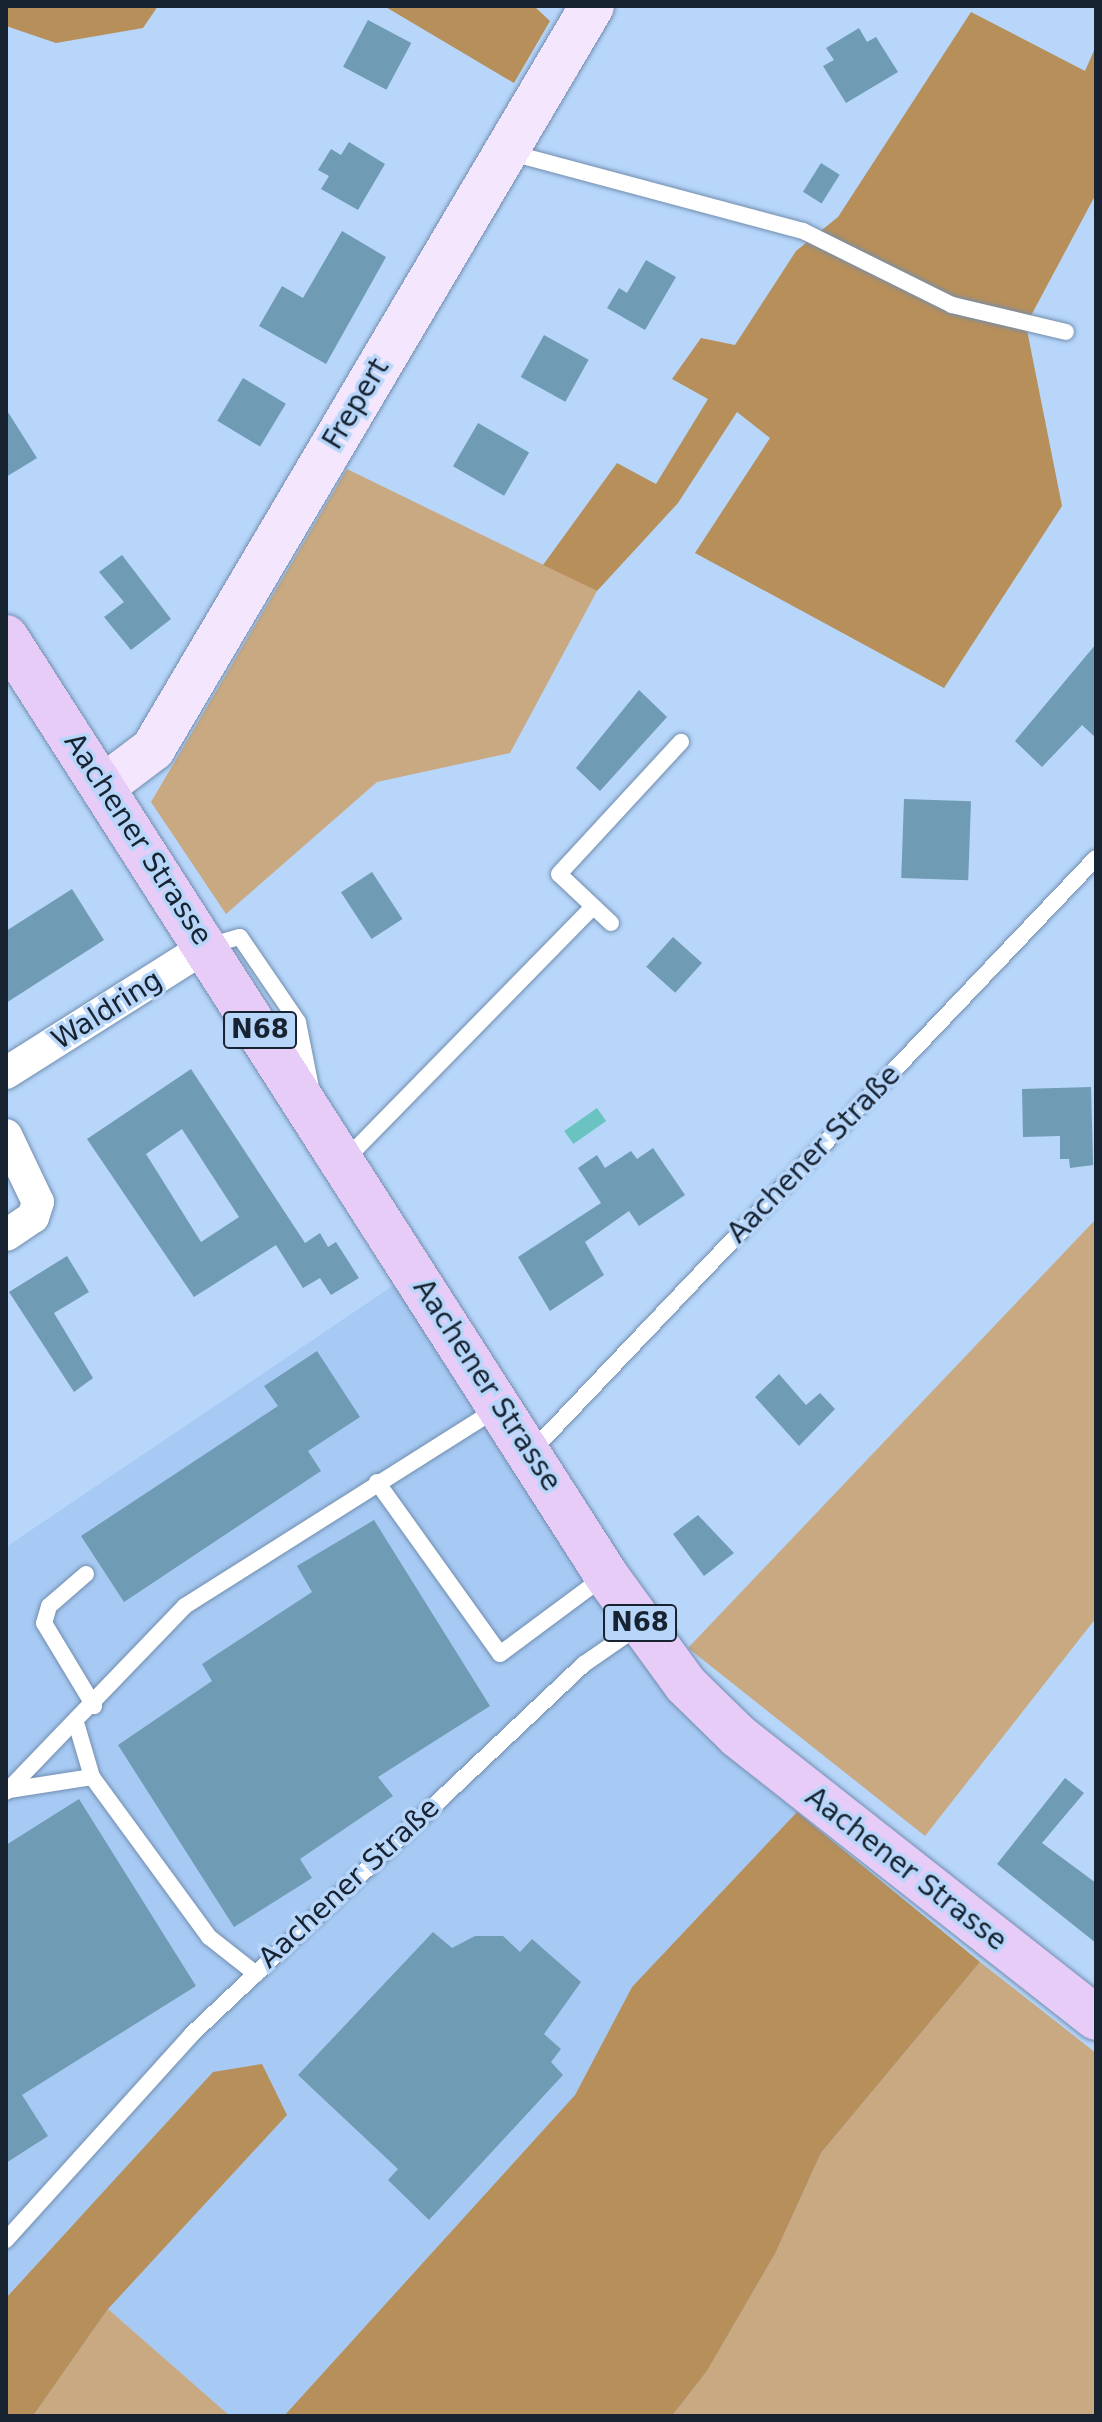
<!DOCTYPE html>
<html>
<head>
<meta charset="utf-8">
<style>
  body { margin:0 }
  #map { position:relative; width:1102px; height:2422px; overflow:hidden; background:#b7d6fa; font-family:"DejaVu Sans",sans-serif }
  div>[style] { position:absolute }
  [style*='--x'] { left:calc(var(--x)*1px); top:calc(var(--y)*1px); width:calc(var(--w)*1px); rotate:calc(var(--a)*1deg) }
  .built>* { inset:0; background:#a7caf4 }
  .green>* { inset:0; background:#c8a982 }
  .forest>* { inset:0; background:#b78f5a }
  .water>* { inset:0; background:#6ac3c0; transform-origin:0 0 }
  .building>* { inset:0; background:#6f9bb4; transform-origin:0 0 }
  .roads { filter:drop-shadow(0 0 2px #718dae) drop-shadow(0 0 2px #718dae) }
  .lane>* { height:16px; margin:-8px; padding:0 8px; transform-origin:8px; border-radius:8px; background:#fff }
  .street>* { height:32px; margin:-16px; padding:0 16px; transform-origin:16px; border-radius:16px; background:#fff }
  .secondary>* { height:44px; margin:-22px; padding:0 22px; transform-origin:22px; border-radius:22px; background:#f4e6fc }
  .primary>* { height:44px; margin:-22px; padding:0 22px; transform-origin:22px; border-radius:22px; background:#e8ccf8 }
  span { translate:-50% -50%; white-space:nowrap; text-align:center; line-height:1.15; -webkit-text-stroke:7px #b7d6fa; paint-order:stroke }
  .shield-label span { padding:2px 6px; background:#b7d6fa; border:2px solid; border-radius:6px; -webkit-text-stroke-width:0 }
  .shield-label { font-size:26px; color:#182331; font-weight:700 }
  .street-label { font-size:28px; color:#182331 }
  .frame { position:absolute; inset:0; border:8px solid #182331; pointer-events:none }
</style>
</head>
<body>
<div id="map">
  <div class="built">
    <div style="clip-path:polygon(394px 1285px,643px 1658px,735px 1763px,797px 1812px,632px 1987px,575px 2095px,284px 2416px,230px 2416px,108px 2309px,287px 2115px,76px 2221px,6px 2298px,6px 1547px)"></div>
  </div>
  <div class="green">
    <div style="clip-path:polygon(347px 469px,597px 591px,510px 753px,377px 782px,226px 914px,151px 802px)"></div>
    <div style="clip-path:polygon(1096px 1219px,1096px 1618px,925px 1836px,688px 1648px)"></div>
    <div style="clip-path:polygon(980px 1962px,1096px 2053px,1096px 2416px,672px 2416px,707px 2371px,775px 2254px,821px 2153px)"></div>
    <div style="clip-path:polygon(108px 2309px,230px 2416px,33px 2416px)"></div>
  </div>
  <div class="forest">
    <div style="clip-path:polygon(6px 6px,158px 6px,143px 28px,56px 43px,6px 26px)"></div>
    <div style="clip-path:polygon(384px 6px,534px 6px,550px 21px,514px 83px)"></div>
    <div style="clip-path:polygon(971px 12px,1085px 71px,1096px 46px,1096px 194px,1026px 325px,1062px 506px,944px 688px,695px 553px,770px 438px,737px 412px,678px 503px,597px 591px,543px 565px,617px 463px,656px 484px,708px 399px,672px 379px,701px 338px,735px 345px,796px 251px,838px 217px)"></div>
    <div style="clip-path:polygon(797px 1812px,980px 1962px,821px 2153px,775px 2254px,707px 2371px,672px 2416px,284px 2416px,575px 2095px,632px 1987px)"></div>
    <div style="clip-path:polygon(262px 2064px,287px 2115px,108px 2309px,33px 2416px,6px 2416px,6px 2298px,213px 2072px)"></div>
  </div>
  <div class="water">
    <div style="left:597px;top:1108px;width:16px;height:40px;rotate:55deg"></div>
  </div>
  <div class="building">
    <div style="left:368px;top:20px;width:49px;height:53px;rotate:28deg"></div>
    <div style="clip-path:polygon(859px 28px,867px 42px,876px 37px,898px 72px,846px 103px,823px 66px,834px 60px,826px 48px)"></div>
    <div style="clip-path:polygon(349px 142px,385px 164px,358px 210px,321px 189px,329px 176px,318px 170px,331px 149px,341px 155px)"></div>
    <div style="left:821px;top:163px;width:22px;height:34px;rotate:32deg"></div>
    <div style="clip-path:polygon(342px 231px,386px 257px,326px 364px,259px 326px,282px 286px,303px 298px)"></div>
    <div style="clip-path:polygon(646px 260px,676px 277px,645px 330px,607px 308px,619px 288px,627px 293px)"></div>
    <div style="left:544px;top:335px;width:51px;height:48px;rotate:29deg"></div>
    <div style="left:243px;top:378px;width:50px;height:50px;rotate:31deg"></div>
    <div style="clip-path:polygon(6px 409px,37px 458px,6px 477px)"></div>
    <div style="left:478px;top:423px;width:59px;height:50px;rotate:30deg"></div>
    <div style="clip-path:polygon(122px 555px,171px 619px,131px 650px,104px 617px,124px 602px,99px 572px)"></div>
    <div style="clip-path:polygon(1096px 644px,1096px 738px,1082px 725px,1042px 767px,1015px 741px)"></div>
    <div style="clip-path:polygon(639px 690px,667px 717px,600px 791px,576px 768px)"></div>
    <div style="left:904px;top:799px;width:67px;height:79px;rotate:2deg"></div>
    <div style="left:372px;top:872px;width:56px;height:37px;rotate:57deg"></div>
    <div style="clip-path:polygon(72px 889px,104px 940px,6px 1003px,6px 931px)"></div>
    <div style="left:673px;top:937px;width:39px;height:40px;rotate:42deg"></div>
    <div style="clip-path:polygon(evenodd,191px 1069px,305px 1243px,320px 1233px,328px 1247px,336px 1242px,359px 1278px,331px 1295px,320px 1278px,303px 1288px,276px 1245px,194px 1297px,87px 1139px,191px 1069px,182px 1129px,239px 1217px,201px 1242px,146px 1154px,182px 1129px)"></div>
    <div style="clip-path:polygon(1091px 1087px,1093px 1165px,1070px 1168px,1069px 1159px,1060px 1159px,1060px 1136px,1023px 1137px,1022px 1089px)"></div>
    <div style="clip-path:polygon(653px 1148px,685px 1195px,639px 1226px,629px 1211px,585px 1242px,604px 1275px,550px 1311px,518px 1257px,601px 1203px,578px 1168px,597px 1155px,605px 1168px,631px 1151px,637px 1159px)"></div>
    <div style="clip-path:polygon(67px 1256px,89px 1292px,54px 1313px,93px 1378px,74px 1392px,9px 1292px)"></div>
    <div style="clip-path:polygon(317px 1351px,360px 1417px,308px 1451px,321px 1471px,124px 1602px,81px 1536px,278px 1406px,264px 1386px)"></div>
    <div style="clip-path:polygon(779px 1374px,806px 1405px,820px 1393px,835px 1409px,799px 1446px,755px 1397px)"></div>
    <div style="clip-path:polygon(698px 1515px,734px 1553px,704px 1576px,673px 1534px)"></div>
    <div style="clip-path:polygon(374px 1520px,490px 1706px,378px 1777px,393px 1796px,300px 1859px,312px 1878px,234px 1927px,118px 1745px,212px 1681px,202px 1664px,312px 1592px,297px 1566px)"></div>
    <div style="clip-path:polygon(1065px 1778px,1084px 1793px,1042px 1843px,1096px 1883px,1096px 1943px,997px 1864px)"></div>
    <div style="clip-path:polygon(79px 1799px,196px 1986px,22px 2095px,48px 2136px,6px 2163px,6px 1845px)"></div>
    <div style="clip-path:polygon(433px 1932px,452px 1948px,475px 1936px,503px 1936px,520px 1952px,532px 1939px,581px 1982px,544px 2034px,561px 2049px,551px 2062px,563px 2075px,429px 2220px,388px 2180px,398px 2169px,298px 2075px)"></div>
  </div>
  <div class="roads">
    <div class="lane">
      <div style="--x:508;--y:152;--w:305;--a:15"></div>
      <div style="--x:803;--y:231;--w:166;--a:26.4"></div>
      <div style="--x:952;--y:305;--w:117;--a:13.3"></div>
      <div style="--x:611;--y:923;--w:71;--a:-136.7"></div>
      <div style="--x:559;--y:874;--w:180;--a:-47.3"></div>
      <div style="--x:208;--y:946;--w:33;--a:-16"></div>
      <div style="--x:240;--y:937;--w:103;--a:55.7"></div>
      <div style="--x:298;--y:1022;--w:72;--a:78.8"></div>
      <div style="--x:345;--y:1160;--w:354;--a:-45.6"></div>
      <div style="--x:532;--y:1451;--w:818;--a:-46.44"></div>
      <div style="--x:377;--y:1482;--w:211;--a:54.4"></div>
      <div style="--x:500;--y:1654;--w:131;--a:-36.6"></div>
      <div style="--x:86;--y:1574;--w:49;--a:139.1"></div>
      <div style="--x:49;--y:1606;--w:18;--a:106"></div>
      <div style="--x:44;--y:1623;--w:97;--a:58.9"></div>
      <div style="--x:77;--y:1726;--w:53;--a:73.6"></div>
      <div style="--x:92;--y:1777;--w:198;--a:53.8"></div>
      <div style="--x:209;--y:1937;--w:60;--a:38.2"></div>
      <div style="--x:9;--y:1790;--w:84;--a:-8.9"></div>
      <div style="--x:6;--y:1792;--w:258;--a:-46.1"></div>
      <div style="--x:185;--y:1606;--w:370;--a:-32.3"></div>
      <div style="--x:6;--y:2240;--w:278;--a:-47.9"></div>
      <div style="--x:192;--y:2034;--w:539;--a:-43.35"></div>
      <div style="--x:584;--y:1664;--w:67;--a:-34.6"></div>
    </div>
    <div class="street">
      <div style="--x:6;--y:1073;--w:238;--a:-32.3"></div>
      <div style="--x:6;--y:1135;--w:74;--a:64.5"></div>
      <div style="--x:38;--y:1202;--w:16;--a:108"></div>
      <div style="--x:33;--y:1217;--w:32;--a:146"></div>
    </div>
    <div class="secondary">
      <div style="--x:104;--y:786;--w:61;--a:-37.1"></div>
      <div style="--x:153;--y:749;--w:863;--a:-59.42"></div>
    </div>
    <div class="primary">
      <div style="--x:6;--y:637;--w:1113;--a:57.39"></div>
      <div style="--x:606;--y:1575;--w:136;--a:54"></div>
      <div style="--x:686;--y:1685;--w:73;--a:44.4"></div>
      <div style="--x:738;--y:1736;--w:456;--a:38.2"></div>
    </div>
  </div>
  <div class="shield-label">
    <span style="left:260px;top:1030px">N68</span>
    <span style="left:640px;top:1623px">N68</span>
  </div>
  <div class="street-label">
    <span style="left:356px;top:404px;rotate:-59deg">Frepert</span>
    <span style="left:138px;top:839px;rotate:57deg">Aachener Strasse</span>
    <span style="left:107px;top:1010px;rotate:-32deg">Waldring</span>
    <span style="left:814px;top:1154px;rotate:-46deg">Aachener Straße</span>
    <span style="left:487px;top:1385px;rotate:57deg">Aachener Strasse</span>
    <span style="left:906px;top:1869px;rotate:38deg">Aachener Strasse</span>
    <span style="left:349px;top:1883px;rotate:-43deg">Aachener Straße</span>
  </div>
  <div class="frame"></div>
</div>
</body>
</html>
